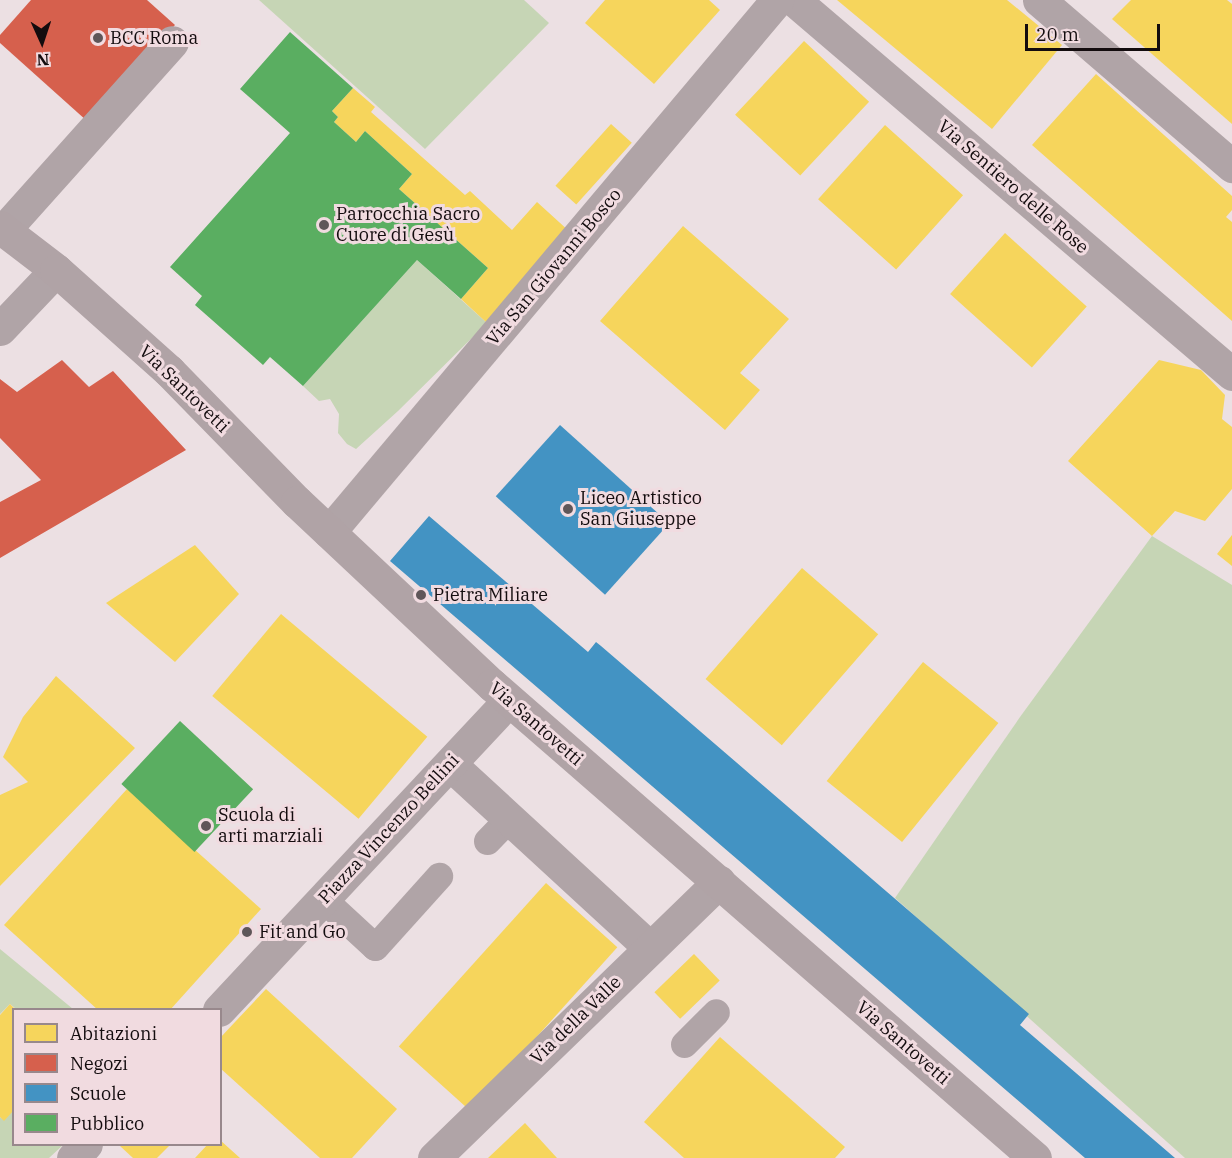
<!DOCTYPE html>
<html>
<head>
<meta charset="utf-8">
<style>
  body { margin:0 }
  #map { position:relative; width:1232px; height:1158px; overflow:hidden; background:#ece0e3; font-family:"IBM Plex Serif",serif }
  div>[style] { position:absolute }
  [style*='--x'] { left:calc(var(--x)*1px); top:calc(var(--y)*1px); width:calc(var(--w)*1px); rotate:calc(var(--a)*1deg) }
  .green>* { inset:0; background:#c6d5b5 }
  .homes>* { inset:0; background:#f6d55c; transform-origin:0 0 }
  .shops>* { inset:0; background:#d6604d }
  .schools>* { inset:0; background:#4393c3; transform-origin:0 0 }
  .public>* { inset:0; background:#5aae61; transform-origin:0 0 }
  .service>* { height:27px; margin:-13.5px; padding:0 13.5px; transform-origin:13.5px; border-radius:13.5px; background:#b0a4a7 }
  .minor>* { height:33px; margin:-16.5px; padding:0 16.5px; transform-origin:16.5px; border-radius:16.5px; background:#b0a4a7 }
  .secondary>* { height:33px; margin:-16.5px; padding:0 16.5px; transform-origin:16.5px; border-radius:16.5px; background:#b0a3a6 }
  .dots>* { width:16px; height:16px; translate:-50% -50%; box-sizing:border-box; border:3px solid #f1dbe0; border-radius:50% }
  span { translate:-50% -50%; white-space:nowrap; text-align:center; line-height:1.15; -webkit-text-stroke:6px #f1dbe0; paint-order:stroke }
  .poi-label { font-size:18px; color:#130c0e }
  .left { translate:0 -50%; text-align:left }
  .street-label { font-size:18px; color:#130c0e }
  .legend { position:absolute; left:12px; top:1008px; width:210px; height:138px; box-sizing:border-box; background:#f1dbe0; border:2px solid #98888c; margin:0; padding:8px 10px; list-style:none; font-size:18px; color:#130c0e }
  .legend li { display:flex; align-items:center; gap:12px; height:30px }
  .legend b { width:30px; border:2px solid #98888c }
  .north { position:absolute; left:12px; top:12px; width:60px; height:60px; -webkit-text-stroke:4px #f1dbe0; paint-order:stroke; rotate:177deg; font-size:16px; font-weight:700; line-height:24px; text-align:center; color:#130c0e }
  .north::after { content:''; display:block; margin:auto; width:21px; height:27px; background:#130c0e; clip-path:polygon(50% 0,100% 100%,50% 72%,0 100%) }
  .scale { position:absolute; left:1025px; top:24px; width:135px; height:27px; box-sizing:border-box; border:3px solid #130c0e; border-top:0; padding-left:8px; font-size:18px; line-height:21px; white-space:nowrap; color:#130c0e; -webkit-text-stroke:4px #f1dbe0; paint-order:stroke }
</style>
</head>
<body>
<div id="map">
  <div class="green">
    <div style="clip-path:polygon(259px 0,524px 0,549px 23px,425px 149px)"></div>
    <div style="clip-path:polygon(417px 260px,487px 323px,398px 411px,356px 449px,347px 444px,338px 433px,339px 414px,330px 399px,319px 401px,303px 386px)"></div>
    <div style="clip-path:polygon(1152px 536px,1232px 585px,1232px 1158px,1185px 1158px,895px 898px,1020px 717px)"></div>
    <div style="clip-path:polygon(0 949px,73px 1009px,16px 1009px,10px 1004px,0 1014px)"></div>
    <div style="clip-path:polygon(13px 1110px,14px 1144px,63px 1145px,49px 1158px,0 1158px,0 1117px,4px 1120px)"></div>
  </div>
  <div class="homes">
    <div style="clip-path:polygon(605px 0,709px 0,720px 10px,654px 84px,585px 23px)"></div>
    <div style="clip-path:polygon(837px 0,1007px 0,1062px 45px,992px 129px)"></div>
    <div style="clip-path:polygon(1131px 0,1227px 0,1232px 4px,1232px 124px,1112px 19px)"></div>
    <div style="left:804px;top:41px;width:89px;height:101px;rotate:43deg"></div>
    <div style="clip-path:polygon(1096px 74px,1232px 196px,1232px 210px,1226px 217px,1232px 222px,1232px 321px,1032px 145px)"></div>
    <div style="clip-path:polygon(353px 88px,375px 107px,371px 112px,465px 195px,470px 191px,512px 230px,537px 202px,570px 232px,487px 323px,461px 299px,488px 268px,399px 189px,412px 174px,365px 131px,356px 142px,334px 122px,338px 117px,332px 111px)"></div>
    <div style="left:611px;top:124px;width:28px;height:83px;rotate:42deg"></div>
    <div style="left:885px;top:125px;width:105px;height:100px;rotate:42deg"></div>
    <div style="clip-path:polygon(683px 226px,789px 319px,740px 373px,760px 390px,725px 430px,600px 321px)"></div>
    <div style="left:1005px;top:233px;width:110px;height:82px;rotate:42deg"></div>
    <div style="clip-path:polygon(1159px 360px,1201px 370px,1225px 395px,1222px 419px,1232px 427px,1232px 489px,1205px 521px,1175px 511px,1152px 536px,1068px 461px)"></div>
    <div style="clip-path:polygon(1232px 535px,1232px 566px,1217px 554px)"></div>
    <div style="clip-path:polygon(195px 545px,239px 594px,175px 662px,106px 603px)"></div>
    <div style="left:802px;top:568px;width:101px;height:147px;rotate:41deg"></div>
    <div style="left:281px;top:614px;width:191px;height:107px;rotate:40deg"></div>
    <div style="left:923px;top:662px;width:97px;height:153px;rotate:39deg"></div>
    <div style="clip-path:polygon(56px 676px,135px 748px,0 886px,0 795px,28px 782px,3px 757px,23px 717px)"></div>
    <div style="clip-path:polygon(127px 789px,261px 909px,170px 1010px,98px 1010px,4px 925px)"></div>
    <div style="left:546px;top:883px;width:96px;height:220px;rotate:42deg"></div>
    <div style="left:694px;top:954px;width:37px;height:55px;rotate:46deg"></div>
    <div style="clip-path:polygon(266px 989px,397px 1109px,352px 1158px,320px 1158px,220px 1068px,220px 1038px)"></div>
    <div style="clip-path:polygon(10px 1004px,16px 1010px,14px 1010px,14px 1110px,4px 1121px,0 1117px,0 1015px)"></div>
    <div style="clip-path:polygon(720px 1037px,845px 1147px,835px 1158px,684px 1158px,644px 1122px)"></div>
    <div style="clip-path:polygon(525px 1123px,557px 1158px,488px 1158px)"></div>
    <div style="clip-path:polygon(220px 1140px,240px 1158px,195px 1158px,208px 1144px,220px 1144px)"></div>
    <div style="clip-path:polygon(122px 1144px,171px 1144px,157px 1158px,133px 1158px,120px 1146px)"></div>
  </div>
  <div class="shops">
    <div style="clip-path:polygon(31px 0,147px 0,175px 25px,87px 121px,0 43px,0 35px)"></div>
    <div style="clip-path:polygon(62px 360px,89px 387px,113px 371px,186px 450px,0 558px,0 502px,41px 480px,0 438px,0 379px,17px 392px)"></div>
  </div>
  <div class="schools">
    <div style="left:560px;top:425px;width:147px;height:96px;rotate:42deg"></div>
    <div style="clip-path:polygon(429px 516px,588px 652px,596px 642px,601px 646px,1029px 1014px,1020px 1025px,1175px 1158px,1085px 1158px,390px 561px)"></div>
  </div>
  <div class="public">
    <div style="clip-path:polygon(290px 32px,353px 88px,332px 111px,338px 117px,334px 122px,356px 142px,365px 131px,412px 174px,399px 189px,488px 268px,461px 299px,417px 260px,303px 386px,270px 357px,263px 365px,195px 305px,202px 296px,170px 267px,290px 133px,240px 89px)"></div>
    <div style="left:180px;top:721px;width:100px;height:86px;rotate:43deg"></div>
  </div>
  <div class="service">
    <div style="--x:487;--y:841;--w:32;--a:-46"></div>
    <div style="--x:324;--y:900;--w:69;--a:42.7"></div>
    <div style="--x:375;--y:947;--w:96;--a:-48"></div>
    <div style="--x:684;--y:1044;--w:45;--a:-45"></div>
  </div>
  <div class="minor">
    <div style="--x:794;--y:0;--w:576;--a:40.49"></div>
    <div style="--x:1039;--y:0;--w:255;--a:40.7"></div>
    <div style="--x:4;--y:230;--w:252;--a:-48.2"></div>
    <div style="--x:0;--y:329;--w:81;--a:-46.5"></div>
    <div style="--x:329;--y:532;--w:696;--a:-49.9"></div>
    <div style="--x:450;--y:764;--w:272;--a:42.6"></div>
    <div style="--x:219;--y:1010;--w:424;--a:-46.9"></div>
    <div style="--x:73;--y:1158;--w:19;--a:-47"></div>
    <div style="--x:434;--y:1158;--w:397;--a:-44.1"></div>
  </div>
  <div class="secondary">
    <div style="--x:0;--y:227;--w:71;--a:37.5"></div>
    <div style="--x:56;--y:270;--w:152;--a:41.8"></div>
    <div style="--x:169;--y:371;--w:183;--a:45.7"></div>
    <div style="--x:297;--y:502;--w:267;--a:43.2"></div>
    <div style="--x:492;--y:685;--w:720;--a:41.06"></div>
  </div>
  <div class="dots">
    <div style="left:98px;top:38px;background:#5f5659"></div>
    <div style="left:324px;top:225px;background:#5f5659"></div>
    <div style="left:568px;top:509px;background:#5f5659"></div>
    <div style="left:421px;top:595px;background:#5f5659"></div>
    <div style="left:206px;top:826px;background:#5f5659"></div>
    <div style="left:247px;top:932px;background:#5f5659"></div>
  </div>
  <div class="poi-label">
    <span class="left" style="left:110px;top:38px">BCC Roma</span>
    <span class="left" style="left:336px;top:225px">Parrocchia Sacro<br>Cuore di Gesù</span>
    <span class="left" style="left:580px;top:509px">Liceo Artistico<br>San Giuseppe</span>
    <span class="left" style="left:433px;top:595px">Pietra Miliare</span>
    <span class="left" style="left:218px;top:826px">Scuola di<br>arti marziali</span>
    <span class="left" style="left:259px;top:932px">Fit and Go</span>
  </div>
  <div class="street-label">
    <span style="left:1013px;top:187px;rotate:41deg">Via Sentiero delle Rose</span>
    <span style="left:554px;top:267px;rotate:-50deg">Via San Giovanni Bosco</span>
    <span style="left:184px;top:389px;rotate:44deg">Via Santovetti</span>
    <span style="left:536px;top:724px;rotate:41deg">Via Santovetti</span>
    <span style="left:389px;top:829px;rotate:-47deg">Piazza Vincenzo Bellini</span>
    <span style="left:576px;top:1020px;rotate:-44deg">Via della Valle</span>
    <span style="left:903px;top:1043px;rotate:41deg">Via Santovetti</span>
  </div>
  <ul class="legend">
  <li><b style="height:16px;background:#f6d55c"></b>Abitazioni</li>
  <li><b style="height:16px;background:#d6604d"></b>Negozi</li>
  <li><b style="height:16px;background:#4393c3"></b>Scuole</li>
  <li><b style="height:16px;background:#5aae61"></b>Pubblico</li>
  </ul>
  <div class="north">N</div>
  <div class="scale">20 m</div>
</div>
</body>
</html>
